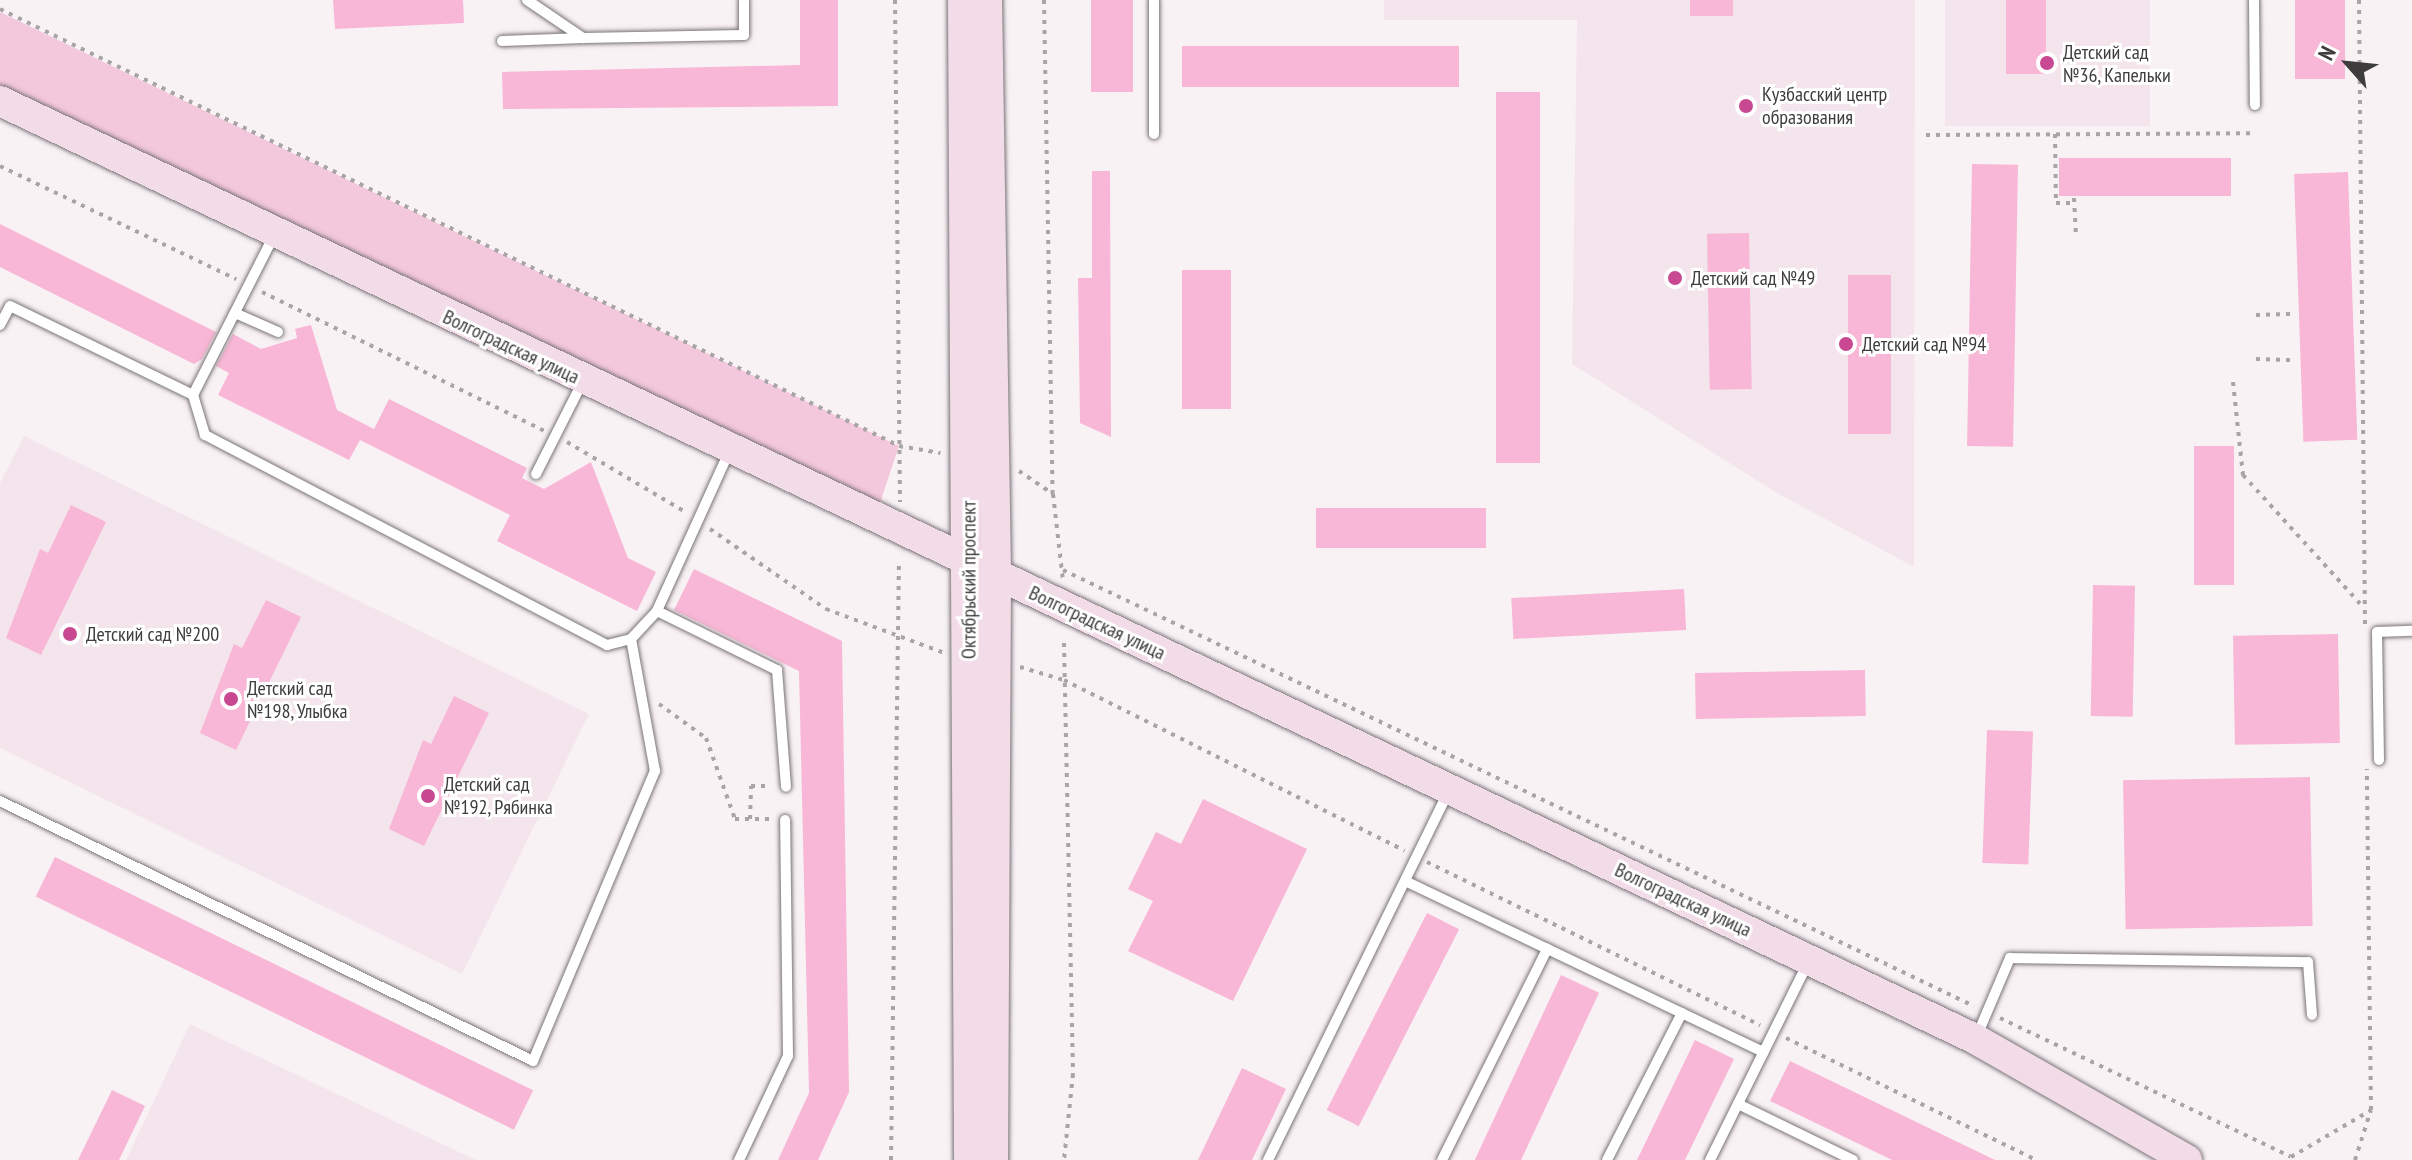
<!DOCTYPE html>
<html>
<head>
<meta charset="utf-8">
<style>
  body { margin:0 }
  #map { position:relative; width:2412px; height:1160px; overflow:hidden; background:#f9f2f5; font-family:"PT Sans Narrow",sans-serif }
  div>[style] { position:absolute }
  [style*='--x'] { left:calc(var(--x)*1px); top:calc(var(--y)*1px); width:calc(var(--w)*1px); rotate:calc(var(--a)*1deg) }
  .built>* { inset:0; background:#f4e5ec; transform-origin:0 0 }
  .green>* { inset:0; background:#f3c7dc }
  .building>* { inset:0; background:#f8b7d6; transform-origin:0 0 }
  .path>* { height:4px; margin-top:-2px; transform-origin:0; background:repeating-linear-gradient(90deg,#a9a4a6 0 4px,transparent 0 10px) }
  .roads { filter:drop-shadow(0 0 2px #7a7477) drop-shadow(0 0 2px #7a7477) }
  .lane>* { height:10px; margin:-5px; padding:0 5px; transform-origin:5px; border-radius:5px; background:#fff }
  .secondary>* { height:30px; margin:-15px; padding:0 15px; transform-origin:15px; border-radius:15px; background:#f2dce7 }
  .dots>* { width:22px; height:22px; translate:-50% -50%; box-sizing:border-box; border:4px solid #fff; border-radius:50% }
  span { translate:-50% -50%; white-space:nowrap; text-align:center; line-height:1.15; -webkit-text-stroke:6px #fff; paint-order:stroke }
  .poi-label { font-size:20px; color:#3e3c3d }
  .left { translate:0 -50%; text-align:left }
  .street-label { font-size:20px; color:#3e3c3d }
  .north { position:absolute; left:2308px; top:24px; width:80px; height:80px; -webkit-text-stroke:6px #fff; paint-order:stroke; rotate:297deg; font-size:22px; font-weight:700; line-height:32px; text-align:center; color:#3e3c3d }
  .north::after { content:''; display:block; margin:auto; width:28px; height:36px; background:#3e3c3d; clip-path:polygon(50% 0,100% 100%,50% 72%,0 100%) }
</style>
</head>
<body>
<div id="map">
  <div class="built">
    <div style="clip-path:polygon(1384px 0,1915px 0,1914px 567px,1777px 493px,1572px 364px,1577px 20px,1384px 20px)"></div>
    <div style="left:1945px;top:0;width:205px;height:126px"></div>
    <div style="clip-path:polygon(24px 436px,589px 714px,462px 974px,0 748px,0 483px)"></div>
    <div style="clip-path:polygon(190px 1024px,476px 1160px,126px 1160px)"></div>
  </div>
  <div class="green">
    <div style="clip-path:polygon(0 12px,899px 446px,878px 509px,0 96px)"></div>
  </div>
  <div class="building">
    <div style="clip-path:polygon(333px 0,463px 0,464px 23px,335px 29px)"></div>
    <div style="clip-path:polygon(800px 0,838px 0,838px 106px,503px 109px,502px 72px,800px 65px)"></div>
    <div style="left:1091px;top:0;width:42px;height:92px"></div>
    <div style="left:1690px;top:0;width:43px;height:16px"></div>
    <div style="left:2006px;top:0;width:40px;height:74px"></div>
    <div style="left:2295px;top:0;width:50px;height:79px"></div>
    <div style="left:1459px;top:46px;width:41px;height:277px;rotate:90deg"></div>
    <div style="left:1496px;top:92px;width:44px;height:371px"></div>
    <div style="left:2231px;top:158px;width:38px;height:172px;rotate:90deg"></div>
    <div style="left:1972px;top:164px;width:46px;height:282px;rotate:1deg"></div>
    <div style="clip-path:polygon(1092px 171px,1110px 171px,1111px 437px,1080px 423px,1078px 278px,1092px 278px)"></div>
    <div style="left:2348px;top:172px;width:268px;height:54px;rotate:88deg"></div>
    <div style="clip-path:polygon(0 224px,216px 332px,202px 359px,194px 364px,0 267px)"></div>
    <div style="left:1749px;top:233px;width:156px;height:42px;rotate:89deg"></div>
    <div style="left:1182px;top:270px;width:49px;height:139px"></div>
    <div style="left:1848px;top:275px;width:43px;height:159px"></div>
    <div style="clip-path:polygon(311px 325px,337px 410px,374px 429px,389px 399px,527px 468px,522px 478px,544px 489px,591px 462px,628px 558px,656px 572px,637px 611px,497px 541px,510px 515px,360px 440px,349px 460px,218px 395px,229px 373px,216px 366px,233px 334px,261px 349px,297px 338px,295px 329px)"></div>
    <div style="left:2194px;top:446px;width:40px;height:139px"></div>
    <div style="clip-path:polygon(71px 505px,106px 522px,41px 655px,6px 638px,40px 549px,48px 553px)"></div>
    <div style="left:1486px;top:508px;width:40px;height:170px;rotate:90deg"></div>
    <div style="clip-path:polygon(694px 569px,842px 641px,849px 1092px,818px 1160px,778px 1160px,809px 1093px,799px 671px,674px 610px)"></div>
    <div style="left:2093px;top:585px;width:42px;height:131px;rotate:1deg"></div>
    <div style="left:1684px;top:589px;width:41px;height:173px;rotate:87deg"></div>
    <div style="clip-path:polygon(266px 600px,301px 617px,236px 750px,200px 733px,234px 644px,242px 648px)"></div>
    <div style="left:2338px;top:634px;width:109px;height:105px;rotate:89deg"></div>
    <div style="left:1865px;top:670px;width:46px;height:170px;rotate:89deg"></div>
    <div style="clip-path:polygon(454px 696px,489px 713px,424px 846px,389px 829px,423px 740px,431px 744px)"></div>
    <div style="left:1987px;top:730px;width:46px;height:133px;rotate:2deg"></div>
    <div style="left:2310px;top:777px;width:149px;height:187px;rotate:89deg"></div>
    <div style="clip-path:polygon(1203px 799px,1307px 849px,1233px 1001px,1128px 951px,1153px 901px,1128px 889px,1156px 832px,1181px 844px)"></div>
    <div style="left:55px;top:857px;width:532px;height:44px;rotate:26deg"></div>
    <div style="left:1427px;top:913px;width:36px;height:221px;rotate:27deg"></div>
    <div style="left:1561px;top:975px;width:42px;height:206px;rotate:25deg"></div>
    <div style="clip-path:polygon(1695px 1040px,1734px 1059px,1685px 1160px,1637px 1160px)"></div>
    <div style="clip-path:polygon(1790px 1061px,1995px 1160px,1892px 1160px,1770px 1101px)"></div>
    <div style="clip-path:polygon(1242px 1068px,1286px 1089px,1252px 1160px,1198px 1160px)"></div>
    <div style="clip-path:polygon(112px 1090px,145px 1106px,119px 1160px,78px 1160px)"></div>
  </div>
  <div class="path">
    <div style="--x:895;--y:0;--w:502;--a:89.43"></div>
    <div style="--x:1044;--y:0;--w:494;--a:89"></div>
    <div style="--x:1053;--y:494;--w:88;--a:83.4"></div>
    <div style="--x:2359;--y:0;--w:624;--a:89.45"></div>
    <div style="--x:0;--y:9;--w:1000;--a:25.92"></div>
    <div style="--x:899;--y:446;--w:42;--a:9.7"></div>
    <div style="--x:2055;--y:134;--w:69;--a:89.2"></div>
    <div style="--x:2056;--y:203;--w:18;--a:0"></div>
    <div style="--x:1926;--y:135;--w:329;--a:-0.3"></div>
    <div style="--x:0;--y:166;--w:262;--a:25.6"></div>
    <div style="--x:2074;--y:198;--w:39;--a:87"></div>
    <div style="--x:262;--y:292;--w:315;--a:26.2"></div>
    <div style="--x:2256;--y:315;--w:38;--a:-2"></div>
    <div style="--x:2256;--y:359;--w:38;--a:2"></div>
    <div style="--x:2233;--y:382;--w:94;--a:83.9"></div>
    <div style="--x:2243;--y:475;--w:180;--a:47.7"></div>
    <div style="--x:567;--y:442;--w:139;--a:30.6"></div>
    <div style="--x:1019;--y:471;--w:41;--a:34.1"></div>
    <div style="--x:710;--y:529;--w:141;--a:34.6"></div>
    <div style="--x:826;--y:609;--w:126;--a:20.4"></div>
    <div style="--x:1063;--y:570;--w:1010;--a:25.58"></div>
    <div style="--x:1064;--y:643;--w:431;--a:88.8"></div>
    <div style="--x:1073;--y:1074;--w:86;--a:96"></div>
    <div style="--x:1020;--y:667;--w:46;--a:16.5"></div>
    <div style="--x:1064;--y:680;--w:381;--a:26.6"></div>
    <div style="--x:659;--y:704;--w:58;--a:35.9"></div>
    <div style="--x:706;--y:738;--w:86;--a:70.3"></div>
    <div style="--x:735;--y:819;--w:35;--a:0"></div>
    <div style="--x:750;--y:819;--w:33;--a:-88"></div>
    <div style="--x:751;--y:786;--w:20;--a:0"></div>
    <div style="--x:1427;--y:862;--w:371;--a:26.1"></div>
    <div style="--x:2000;--y:1018;--w:322;--a:25.5"></div>
    <div style="--x:2291;--y:1157;--w:93;--a:-30.4"></div>
    <div style="--x:1786;--y:1038;--w:278;--a:26"></div>
    <div style="--x:891;--y:1160;--w:600;--a:-89.24"></div>
    <div style="--x:2355;--y:1160;--w:52;--a:-72.3"></div>
    <div style="--x:2371;--y:1110;--w:341;--a:-90.7"></div>
  </div>
  <div class="roads">
    <div class="lane">
      <div style="--x:527;--y:0;--w:68;--a:34.2"></div>
      <div style="--x:583;--y:38;--w:161;--a:-1.1"></div>
      <div style="--x:744;--y:35;--w:35;--a:-90"></div>
      <div style="--x:2254;--y:0;--w:105;--a:89.5"></div>
      <div style="--x:502;--y:41;--w:81;--a:-2.1"></div>
      <div style="--x:1154;--y:134;--w:134;--a:-90"></div>
      <div style="--x:235;--y:313;--w:47;--a:23.8"></div>
      <div style="--x:0;--y:325;--w:21;--a:-62"></div>
      <div style="--x:10;--y:306;--w:203;--a:25.9"></div>
      <div style="--x:193;--y:395;--w:179;--a:-63.1"></div>
      <div style="--x:729;--y:452;--w:175;--a:114.4"></div>
      <div style="--x:657;--y:611;--w:134;--a:26.2"></div>
      <div style="--x:777;--y:670;--w:117;--a:85.6"></div>
      <div style="--x:536;--y:474;--w:104;--a:-63.2"></div>
      <div style="--x:631;--y:639;--w:38;--a:-47"></div>
      <div style="--x:2379;--y:760;--w:128;--a:-90.9"></div>
      <div style="--x:2377;--y:632;--w:35;--a:-2"></div>
      <div style="--x:0;--y:801;--w:593;--a:26"></div>
      <div style="--x:533;--y:1061;--w:315;--a:-67.2"></div>
      <div style="--x:655;--y:771;--w:134;--a:-100.3"></div>
      <div style="--x:631;--y:639;--w:25;--a:166"></div>
      <div style="--x:607;--y:645;--w:454;--a:-152.4"></div>
      <div style="--x:205;--y:435;--w:42;--a:-106.7"></div>
      <div style="--x:1407;--y:882;--w:395;--a:25.5"></div>
      <div style="--x:1976;--y:1038;--w:87;--a:-67"></div>
      <div style="--x:2010;--y:958;--w:298;--a:0.8"></div>
      <div style="--x:2308;--y:962;--w:53;--a:85.7"></div>
      <div style="--x:1738;--y:1104;--w:128;--a:26"></div>
      <div style="--x:739;--y:1160;--w:115;--a:-64.8"></div>
      <div style="--x:788;--y:1056;--w:236;--a:-90.7"></div>
      <div style="--x:1268;--y:1160;--w:410;--a:-63.9"></div>
      <div style="--x:1442;--y:1160;--w:236;--a:-63.5"></div>
      <div style="--x:1607;--y:1160;--w:165;--a:-63"></div>
      <div style="--x:1710;--y:1160;--w:218;--a:-63.6"></div>
    </div>
    <div class="secondary">
      <div style="--x:963;--y:0;--w:1160;--a:89.7"></div>
      <div style="--x:987;--y:0;--w:576;--a:89.1"></div>
      <div style="--x:996;--y:576;--w:584;--a:90.29"></div>
      <div style="--x:0;--y:101;--w:2186;--a:25.4"></div>
      <div style="--x:1975;--y:1039;--w:244;--a:29.7"></div>
    </div>
  </div>
  <div class="dots">
    <div style="left:2047px;top:63px;background:#c94892"></div>
    <div style="left:1746px;top:106px;background:#c94892"></div>
    <div style="left:1675px;top:278px;background:#c94892"></div>
    <div style="left:1846px;top:344px;background:#c94892"></div>
    <div style="left:70px;top:634px;background:#c94892"></div>
    <div style="left:231px;top:699px;background:#c94892"></div>
    <div style="left:428px;top:796px;background:#c94892"></div>
  </div>
  <div class="poi-label">
    <span class="left" style="left:2063px;top:64px">Детский сад<br>№36, Капельки</span>
    <span class="left" style="left:1762px;top:106px">Кузбасский центр<br>образования</span>
    <span class="left" style="left:1691px;top:278px">Детский сад №49</span>
    <span class="left" style="left:1862px;top:344px">Детский сад №94</span>
    <span class="left" style="left:86px;top:634px">Детский сад №200</span>
    <span class="left" style="left:247px;top:700px">Детский сад<br>№198, Улыбка</span>
    <span class="left" style="left:444px;top:796px">Детский сад<br>№192, Рябинка</span>
  </div>
  <div class="street-label">
    <span style="left:511px;top:347px;rotate:25deg">Волгоградская улица</span>
    <span style="left:969px;top:580px;rotate:-90deg">Октябрьский проспект</span>
    <span style="left:1097px;top:623px;rotate:25deg">Волгоградская улица</span>
    <span style="left:1683px;top:900px;rotate:25deg">Волгоградская улица</span>
  </div>
  <div class="north">N</div>
</div>
</body>
</html>
